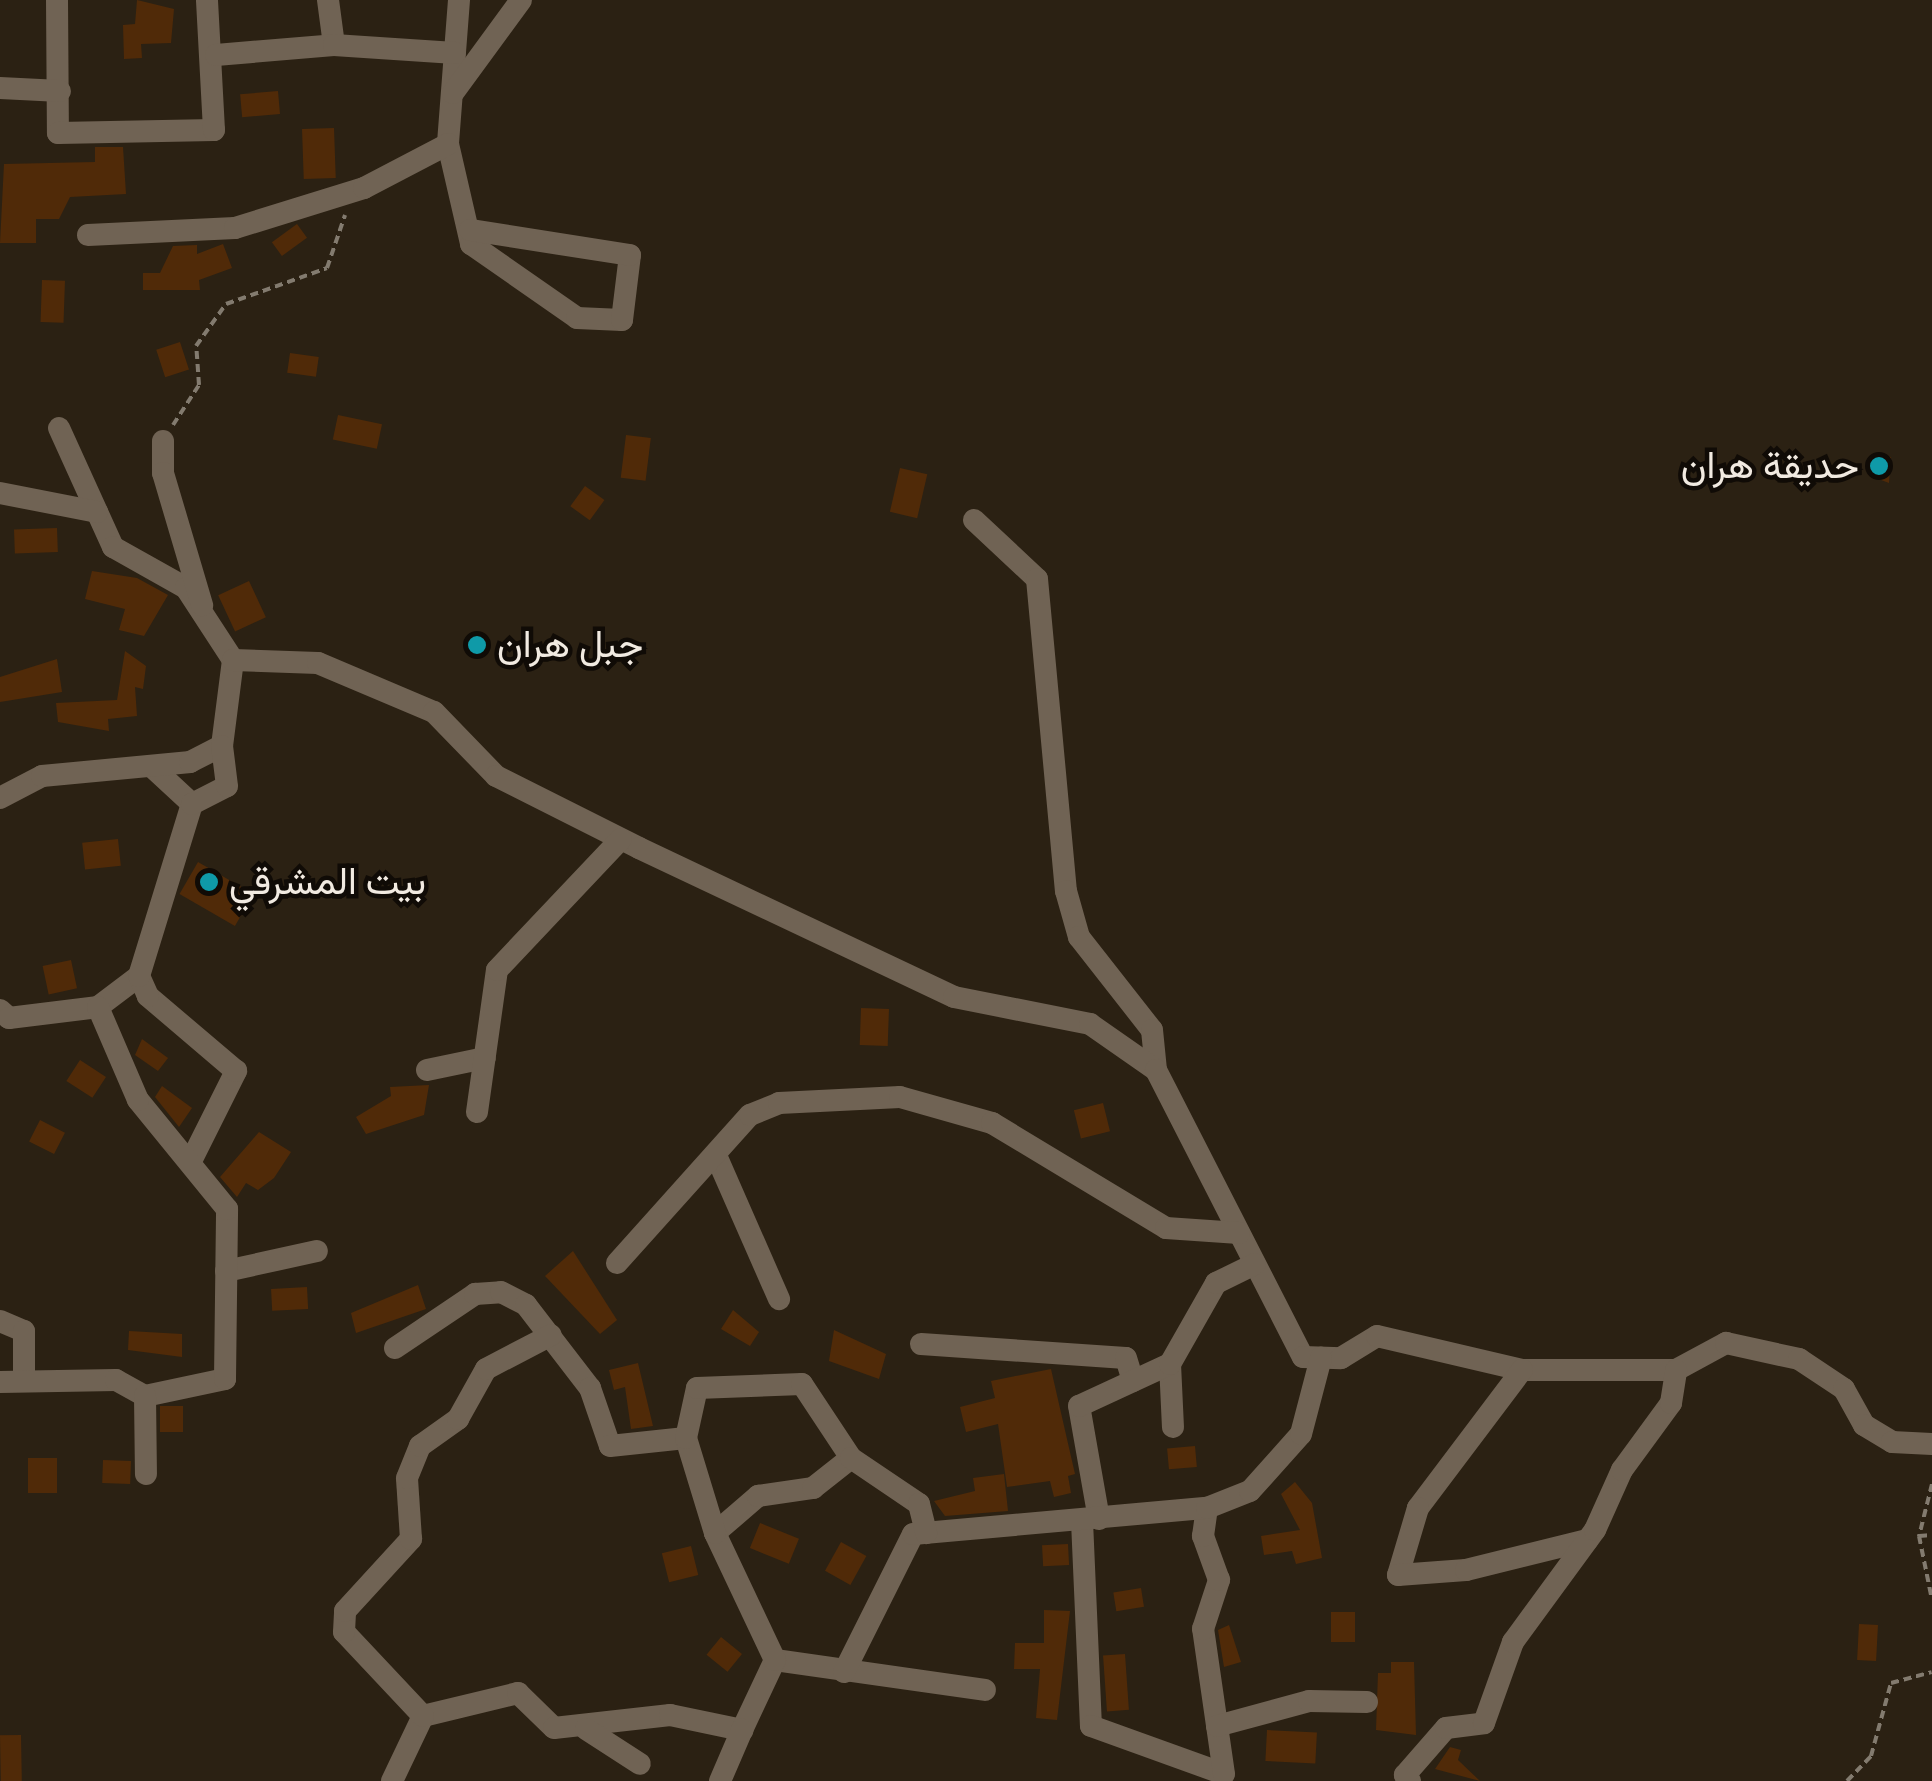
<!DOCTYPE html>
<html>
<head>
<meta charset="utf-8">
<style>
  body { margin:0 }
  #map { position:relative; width:1932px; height:1781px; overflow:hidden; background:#2b2113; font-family:Karla,Vazirmatn,sans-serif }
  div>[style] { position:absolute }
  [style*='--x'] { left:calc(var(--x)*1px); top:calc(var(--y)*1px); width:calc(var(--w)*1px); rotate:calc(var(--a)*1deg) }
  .building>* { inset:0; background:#502a08; transform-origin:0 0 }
  .path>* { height:4px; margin-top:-2px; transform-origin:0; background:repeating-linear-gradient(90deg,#837b6f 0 8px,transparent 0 13px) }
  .minor>* { height:22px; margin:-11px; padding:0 11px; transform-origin:11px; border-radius:11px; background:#706354 }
  .dots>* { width:28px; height:28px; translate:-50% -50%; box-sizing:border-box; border:5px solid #100b06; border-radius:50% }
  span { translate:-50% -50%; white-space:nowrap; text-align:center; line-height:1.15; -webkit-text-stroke:9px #100b06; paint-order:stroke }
  .poi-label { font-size:38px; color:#f1eae1 }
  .right { translate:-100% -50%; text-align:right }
  .left { translate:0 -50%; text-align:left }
</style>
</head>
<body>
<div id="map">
  <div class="building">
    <div style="clip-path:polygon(137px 0,174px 9px,171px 43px,141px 44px,142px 58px,124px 59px,123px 25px,135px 24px)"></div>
    <div style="left:278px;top:91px;width:23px;height:38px;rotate:85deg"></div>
    <div style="left:334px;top:128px;width:50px;height:32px;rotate:88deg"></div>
    <div style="clip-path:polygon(95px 147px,123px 147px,126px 194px,70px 197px,59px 219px,36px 219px,36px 243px,0 243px,4px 164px,95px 162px)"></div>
    <div style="left:297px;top:224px;width:17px;height:31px;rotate:54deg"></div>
    <div style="clip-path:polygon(223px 244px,232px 268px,199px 280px,200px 290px,143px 290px,143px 273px,160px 273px,173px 246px,197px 245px,197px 254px)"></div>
    <div style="left:42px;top:280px;width:23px;height:42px;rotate:2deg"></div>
    <div style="left:180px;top:342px;width:29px;height:25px;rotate:72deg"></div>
    <div style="left:290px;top:353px;width:29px;height:20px;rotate:8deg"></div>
    <div style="left:338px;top:415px;width:45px;height:25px;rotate:12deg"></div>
    <div style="left:626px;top:435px;width:25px;height:43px;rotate:7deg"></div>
    <div style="clip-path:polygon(1880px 455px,1891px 457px,1889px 483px,1868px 475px)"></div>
    <div style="left:900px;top:468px;width:28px;height:45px;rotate:13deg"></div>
    <div style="left:585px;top:486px;width:24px;height:25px;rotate:36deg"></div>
    <div style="left:57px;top:528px;width:24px;height:43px;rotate:88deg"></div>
    <div style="clip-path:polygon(92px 571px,137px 578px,168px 595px,144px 636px,119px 630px,125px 609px,85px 599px)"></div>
    <div style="left:249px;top:581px;width:40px;height:34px;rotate:65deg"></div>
    <div style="clip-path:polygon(125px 651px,146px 666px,143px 689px,135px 687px,137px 716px,108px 719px,109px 731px,58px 722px,56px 703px,117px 700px)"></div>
    <div style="clip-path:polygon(57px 659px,62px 692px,0 702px,0 677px)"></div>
    <div style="left:118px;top:839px;width:27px;height:36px;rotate:84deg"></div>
    <div style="left:198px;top:862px;width:64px;height:37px;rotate:30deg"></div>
    <div style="left:71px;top:960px;width:29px;height:29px;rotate:78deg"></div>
    <div style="left:861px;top:1008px;width:28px;height:37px;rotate:2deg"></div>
    <div style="clip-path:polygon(142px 1039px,168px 1058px,158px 1071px,135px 1055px)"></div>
    <div style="left:80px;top:1060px;width:31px;height:25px;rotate:33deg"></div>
    <div style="clip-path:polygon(429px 1085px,424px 1115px,366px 1134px,356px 1117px,391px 1096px,390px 1087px)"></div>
    <div style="clip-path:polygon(162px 1086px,192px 1108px,179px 1127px,155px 1097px)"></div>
    <div style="left:1103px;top:1103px;width:29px;height:30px;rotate:76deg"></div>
    <div style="left:40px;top:1120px;width:28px;height:24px;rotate:27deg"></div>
    <div style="clip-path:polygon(259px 1132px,291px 1152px,274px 1178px,258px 1190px,246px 1183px,237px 1197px,220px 1177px)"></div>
    <div style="clip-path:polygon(573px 1251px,617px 1320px,600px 1334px,545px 1276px)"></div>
    <div style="clip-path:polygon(418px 1285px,426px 1309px,356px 1333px,351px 1313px)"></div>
    <div style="left:307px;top:1287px;width:22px;height:36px;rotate:87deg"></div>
    <div style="clip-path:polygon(733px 1310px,759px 1332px,750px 1346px,721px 1329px)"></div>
    <div style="clip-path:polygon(834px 1330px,886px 1354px,879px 1379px,829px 1361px)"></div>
    <div style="clip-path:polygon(129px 1331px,182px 1334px,182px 1357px,128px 1350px)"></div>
    <div style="clip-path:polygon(638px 1363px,653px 1426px,631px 1429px,625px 1387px,614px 1390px,609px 1370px)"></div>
    <div style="clip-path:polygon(1051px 1369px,1075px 1474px,1068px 1476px,1071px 1493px,1054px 1497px,1050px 1481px,1007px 1487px,998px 1424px,966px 1432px,960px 1407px,995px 1398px,991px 1381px)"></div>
    <div style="left:183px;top:1406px;width:26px;height:23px;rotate:90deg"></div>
    <div style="left:1195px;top:1446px;width:21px;height:28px;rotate:85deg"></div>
    <div style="left:28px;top:1458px;width:29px;height:35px"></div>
    <div style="left:103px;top:1460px;width:28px;height:23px;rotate:2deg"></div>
    <div style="clip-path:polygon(1004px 1474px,1008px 1511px,945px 1516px,934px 1501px,975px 1491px,973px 1478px)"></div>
    <div style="clip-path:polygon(1295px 1482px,1312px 1503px,1322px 1558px,1296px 1564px,1292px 1551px,1264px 1555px,1261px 1536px,1300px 1530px,1281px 1494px)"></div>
    <div style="left:760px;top:1523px;width:42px;height:27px;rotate:22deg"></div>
    <div style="left:841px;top:1542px;width:29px;height:33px;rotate:29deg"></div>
    <div style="left:1068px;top:1544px;width:21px;height:26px;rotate:87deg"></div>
    <div style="left:691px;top:1546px;width:30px;height:30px;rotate:76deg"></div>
    <div style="left:1141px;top:1588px;width:19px;height:28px;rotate:81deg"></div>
    <div style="clip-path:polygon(1044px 1610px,1070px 1611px,1057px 1720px,1036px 1718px,1040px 1669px,1014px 1669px,1015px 1643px,1044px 1643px)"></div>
    <div style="left:1331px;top:1612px;width:24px;height:30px"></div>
    <div style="left:1859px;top:1624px;width:19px;height:36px;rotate:3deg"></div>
    <div style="clip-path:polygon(1229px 1625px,1241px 1662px,1224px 1667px,1218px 1630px)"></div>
    <div style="left:721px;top:1637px;width:27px;height:23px;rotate:39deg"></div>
    <div style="left:1125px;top:1654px;width:56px;height:22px;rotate:86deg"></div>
    <div style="clip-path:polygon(1391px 1662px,1414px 1662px,1416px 1735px,1376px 1730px,1378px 1673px,1391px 1673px)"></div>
    <div style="left:1267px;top:1730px;width:50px;height:31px;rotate:3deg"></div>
    <div style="left:21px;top:1735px;width:46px;height:21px;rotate:89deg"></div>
    <div style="clip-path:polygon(1450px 1747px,1461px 1750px,1458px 1760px,1480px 1781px,1435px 1769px)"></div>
  </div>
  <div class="path">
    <div style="--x:173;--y:425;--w:48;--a:-57"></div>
    <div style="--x:199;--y:385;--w:39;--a:-94"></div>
    <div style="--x:196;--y:346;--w:52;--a:-54.5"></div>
    <div style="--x:226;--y:304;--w:107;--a:-19.6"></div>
    <div style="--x:327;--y:268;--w:56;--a:-71.2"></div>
    <div style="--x:1932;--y:1484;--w:54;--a:104"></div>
    <div style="--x:1919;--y:1536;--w:65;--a:78.5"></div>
    <div style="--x:1919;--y:1536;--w:13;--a:-4"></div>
    <div style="--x:1847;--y:1781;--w:35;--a:-46"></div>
    <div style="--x:1871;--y:1756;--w:76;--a:-74.7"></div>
    <div style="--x:1891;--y:1683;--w:42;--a:-15"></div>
  </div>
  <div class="minor">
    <div style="--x:57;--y:0;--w:133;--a:89.6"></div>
    <div style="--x:58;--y:133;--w:156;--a:-1.1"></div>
    <div style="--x:214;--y:130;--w:130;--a:-93.1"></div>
    <div style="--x:328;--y:0;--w:45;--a:82.4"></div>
    <div style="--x:459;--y:0;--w:144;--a:94.4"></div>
    <div style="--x:448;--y:144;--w:103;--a:77"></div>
    <div style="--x:471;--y:244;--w:129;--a:34.9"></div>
    <div style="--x:577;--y:318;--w:45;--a:2.5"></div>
    <div style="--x:622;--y:320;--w:65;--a:-83"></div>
    <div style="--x:630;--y:255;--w:162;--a:-171.1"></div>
    <div style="--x:216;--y:55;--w:118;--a:-4.8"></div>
    <div style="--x:334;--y:45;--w:121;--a:3.8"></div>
    <div style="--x:0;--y:88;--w:60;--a:2.9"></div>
    <div style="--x:453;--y:93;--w:115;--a:-53.8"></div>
    <div style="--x:88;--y:235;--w:147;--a:-2.7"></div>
    <div style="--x:235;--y:228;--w:135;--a:-17.2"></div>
    <div style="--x:364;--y:188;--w:95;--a:-27.6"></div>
    <div style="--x:59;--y:428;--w:131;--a:65.6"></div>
    <div style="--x:113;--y:547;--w:84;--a:29.3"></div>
    <div style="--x:186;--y:588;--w:86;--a:56.9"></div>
    <div style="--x:163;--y:441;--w:32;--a:90"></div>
    <div style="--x:163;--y:473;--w:138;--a:73.5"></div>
    <div style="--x:0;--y:493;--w:99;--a:11.1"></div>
    <div style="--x:974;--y:520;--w:86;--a:43.1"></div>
    <div style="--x:1037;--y:579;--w:313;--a:84.7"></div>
    <div style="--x:1066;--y:891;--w:48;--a:74.2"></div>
    <div style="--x:1079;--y:937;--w:118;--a:51.9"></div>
    <div style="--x:1152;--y:1030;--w:40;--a:84.3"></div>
    <div style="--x:151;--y:766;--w:56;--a:42.8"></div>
    <div style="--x:0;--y:798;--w:47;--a:-27.6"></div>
    <div style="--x:42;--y:776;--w:149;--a:-5.4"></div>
    <div style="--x:190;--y:762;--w:36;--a:-27"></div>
    <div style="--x:222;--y:746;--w:87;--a:-82.7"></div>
    <div style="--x:233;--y:660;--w:85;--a:2"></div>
    <div style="--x:318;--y:663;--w:126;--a:22.9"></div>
    <div style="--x:434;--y:712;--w:89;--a:45.9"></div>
    <div style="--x:496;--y:776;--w:160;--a:26.7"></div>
    <div style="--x:639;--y:848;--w:348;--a:25.3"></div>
    <div style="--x:954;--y:997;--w:139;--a:11.2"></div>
    <div style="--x:1090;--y:1024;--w:80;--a:34.9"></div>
    <div style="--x:1156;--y:1070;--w:322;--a:62.9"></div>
    <div style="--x:1303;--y:1357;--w:38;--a:2"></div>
    <div style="--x:1341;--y:1358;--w:42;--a:-31.4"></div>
    <div style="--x:1377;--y:1336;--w:149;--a:13.2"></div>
    <div style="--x:1522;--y:1370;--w:154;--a:0"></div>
    <div style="--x:1676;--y:1370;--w:57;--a:-28.4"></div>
    <div style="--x:1726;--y:1343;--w:75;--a:12.4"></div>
    <div style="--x:1799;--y:1359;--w:54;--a:33.7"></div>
    <div style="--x:1844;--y:1389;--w:41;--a:60.9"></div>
    <div style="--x:1864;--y:1425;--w:33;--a:31"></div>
    <div style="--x:1892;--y:1442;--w:40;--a:2.9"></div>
    <div style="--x:0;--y:1010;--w:12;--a:42"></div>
    <div style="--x:9;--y:1018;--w:90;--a:-7"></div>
    <div style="--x:98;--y:1007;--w:51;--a:-37.1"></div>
    <div style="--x:427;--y:1070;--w:59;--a:-11.7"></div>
    <div style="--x:477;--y:1112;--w:143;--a:-82"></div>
    <div style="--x:497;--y:970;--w:180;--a:-46.6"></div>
    <div style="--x:718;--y:1160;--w:152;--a:66.3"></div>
    <div style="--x:191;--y:1161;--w:101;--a:-63.4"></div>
    <div style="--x:236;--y:1071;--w:116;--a:-139.6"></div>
    <div style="--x:148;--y:996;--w:22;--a:-114"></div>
    <div style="--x:139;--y:976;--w:180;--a:-72.9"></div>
    <div style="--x:192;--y:804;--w:39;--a:-27"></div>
    <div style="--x:227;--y:786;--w:40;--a:-97.1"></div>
    <div style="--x:617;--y:1263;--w:199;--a:-48.1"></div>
    <div style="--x:750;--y:1115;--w:31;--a:-22"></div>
    <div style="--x:779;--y:1103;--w:121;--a:-2.8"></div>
    <div style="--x:900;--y:1097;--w:96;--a:15.8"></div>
    <div style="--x:992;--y:1123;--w:203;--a:31.1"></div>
    <div style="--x:1166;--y:1228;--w:73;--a:3.9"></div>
    <div style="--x:226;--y:1271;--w:93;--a:-12.4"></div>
    <div style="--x:0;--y:1321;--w:26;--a:23"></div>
    <div style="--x:24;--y:1331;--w:48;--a:90"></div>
    <div style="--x:921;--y:1344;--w:205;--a:3.9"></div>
    <div style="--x:1126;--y:1358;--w:24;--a:73"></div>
    <div style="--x:395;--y:1348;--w:97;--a:-34"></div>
    <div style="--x:475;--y:1294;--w:26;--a:-4"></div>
    <div style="--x:501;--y:1292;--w:28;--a:27"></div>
    <div style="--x:526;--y:1305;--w:105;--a:52.4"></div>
    <div style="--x:590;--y:1388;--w:61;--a:71"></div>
    <div style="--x:610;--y:1446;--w:76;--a:-6"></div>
    <div style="--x:1170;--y:1364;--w:63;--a:87.3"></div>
    <div style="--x:1522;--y:1370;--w:173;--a:127"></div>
    <div style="--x:1418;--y:1508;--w:70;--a:106.6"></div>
    <div style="--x:1398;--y:1575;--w:68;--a:-4.2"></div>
    <div style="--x:1466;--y:1570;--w:125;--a:-13.9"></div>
    <div style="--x:0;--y:1382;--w:116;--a:-1"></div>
    <div style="--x:116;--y:1380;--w:33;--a:29"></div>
    <div style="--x:145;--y:1396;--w:82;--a:-12"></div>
    <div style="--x:225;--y:1379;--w:170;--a:-89.3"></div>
    <div style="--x:227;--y:1209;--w:141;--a:-129.2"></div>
    <div style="--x:138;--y:1100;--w:101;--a:-113.3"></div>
    <div style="--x:145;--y:1396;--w:78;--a:89.3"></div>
    <div style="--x:1099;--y:1519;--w:115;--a:-100"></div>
    <div style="--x:1079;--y:1406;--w:100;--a:-24.8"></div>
    <div style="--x:1170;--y:1364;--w:93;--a:-60.4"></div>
    <div style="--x:1216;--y:1283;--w:43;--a:-26"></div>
    <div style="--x:1082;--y:1521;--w:205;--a:87.5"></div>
    <div style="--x:1091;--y:1726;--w:141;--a:19.8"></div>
    <div style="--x:1224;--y:1774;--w:147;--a:-98.2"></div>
    <div style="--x:1203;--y:1629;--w:52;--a:-71.9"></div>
    <div style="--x:1219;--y:1580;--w:47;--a:-110"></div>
    <div style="--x:1203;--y:1536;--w:28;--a:-82"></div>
    <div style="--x:715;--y:1533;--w:57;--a:-40.7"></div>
    <div style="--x:758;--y:1496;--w:56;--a:-8.3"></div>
    <div style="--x:813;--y:1488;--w:48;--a:-38.3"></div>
    <div style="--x:775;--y:1660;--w:212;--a:8.1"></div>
    <div style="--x:844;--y:1672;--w:154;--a:-63.4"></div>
    <div style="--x:913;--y:1534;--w:295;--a:-5.1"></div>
    <div style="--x:1207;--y:1508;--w:46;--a:-21.6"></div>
    <div style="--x:1250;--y:1491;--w:76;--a:-48.2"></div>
    <div style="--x:1301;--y:1434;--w:79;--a:-75.3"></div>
    <div style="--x:423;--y:1716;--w:98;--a:-13.6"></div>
    <div style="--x:518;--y:1693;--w:50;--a:44.2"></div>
    <div style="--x:554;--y:1728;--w:117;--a:-6.4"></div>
    <div style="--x:670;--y:1715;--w:74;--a:11.8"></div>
    <div style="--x:742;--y:1730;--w:77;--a:-64.8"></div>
    <div style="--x:775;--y:1660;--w:140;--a:-115.3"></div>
    <div style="--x:715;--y:1533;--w:99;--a:-107"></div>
    <div style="--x:686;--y:1438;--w:51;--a:-77.6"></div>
    <div style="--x:697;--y:1388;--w:105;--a:-2.2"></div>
    <div style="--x:802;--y:1384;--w:89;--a:56.5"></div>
    <div style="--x:851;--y:1458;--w:82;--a:34.1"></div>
    <div style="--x:919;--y:1504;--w:30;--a:76"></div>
    <div style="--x:1217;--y:1726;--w:95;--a:-15.2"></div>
    <div style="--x:1309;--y:1701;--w:58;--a:1"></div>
    <div style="--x:586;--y:1729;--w:64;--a:32.9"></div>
    <div style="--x:392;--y:1781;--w:72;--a:-64.5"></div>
    <div style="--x:423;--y:1716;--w:115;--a:-133.2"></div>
    <div style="--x:344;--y:1632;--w:21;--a:-87"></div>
    <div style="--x:345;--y:1611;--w:98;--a:-47.5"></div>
    <div style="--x:411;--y:1539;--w:61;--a:-93.8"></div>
    <div style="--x:407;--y:1478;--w:35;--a:-68"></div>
    <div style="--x:420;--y:1446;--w:47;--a:-35.4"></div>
    <div style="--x:458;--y:1419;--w:57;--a:-60.8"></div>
    <div style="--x:486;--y:1369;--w:73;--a:-27.6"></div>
    <div style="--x:720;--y:1781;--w:56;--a:-66.7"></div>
    <div style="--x:1410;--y:1781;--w:8;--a:-130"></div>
    <div style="--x:1405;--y:1775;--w:62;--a:-48.9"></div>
    <div style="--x:1446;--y:1728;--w:38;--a:-7"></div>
    <div style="--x:1484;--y:1723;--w:86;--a:-70.3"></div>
    <div style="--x:1513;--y:1642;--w:139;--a:-53.8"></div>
    <div style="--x:1595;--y:1530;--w:66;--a:-65.8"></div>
    <div style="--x:1622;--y:1470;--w:83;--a:-53.8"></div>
    <div style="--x:1671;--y:1403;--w:33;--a:-81"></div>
  </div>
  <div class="dots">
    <div style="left:1879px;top:466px;background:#0f9aa8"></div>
    <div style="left:477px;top:645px;background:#0f9aa8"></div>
    <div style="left:209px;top:882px;background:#0f9aa8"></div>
  </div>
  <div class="poi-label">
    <span class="right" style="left:1859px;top:466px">حديقة هران</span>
    <span class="left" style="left:497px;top:645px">جبل هران</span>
    <span class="left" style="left:229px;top:882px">بيت المشرقي</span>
  </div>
</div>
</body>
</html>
